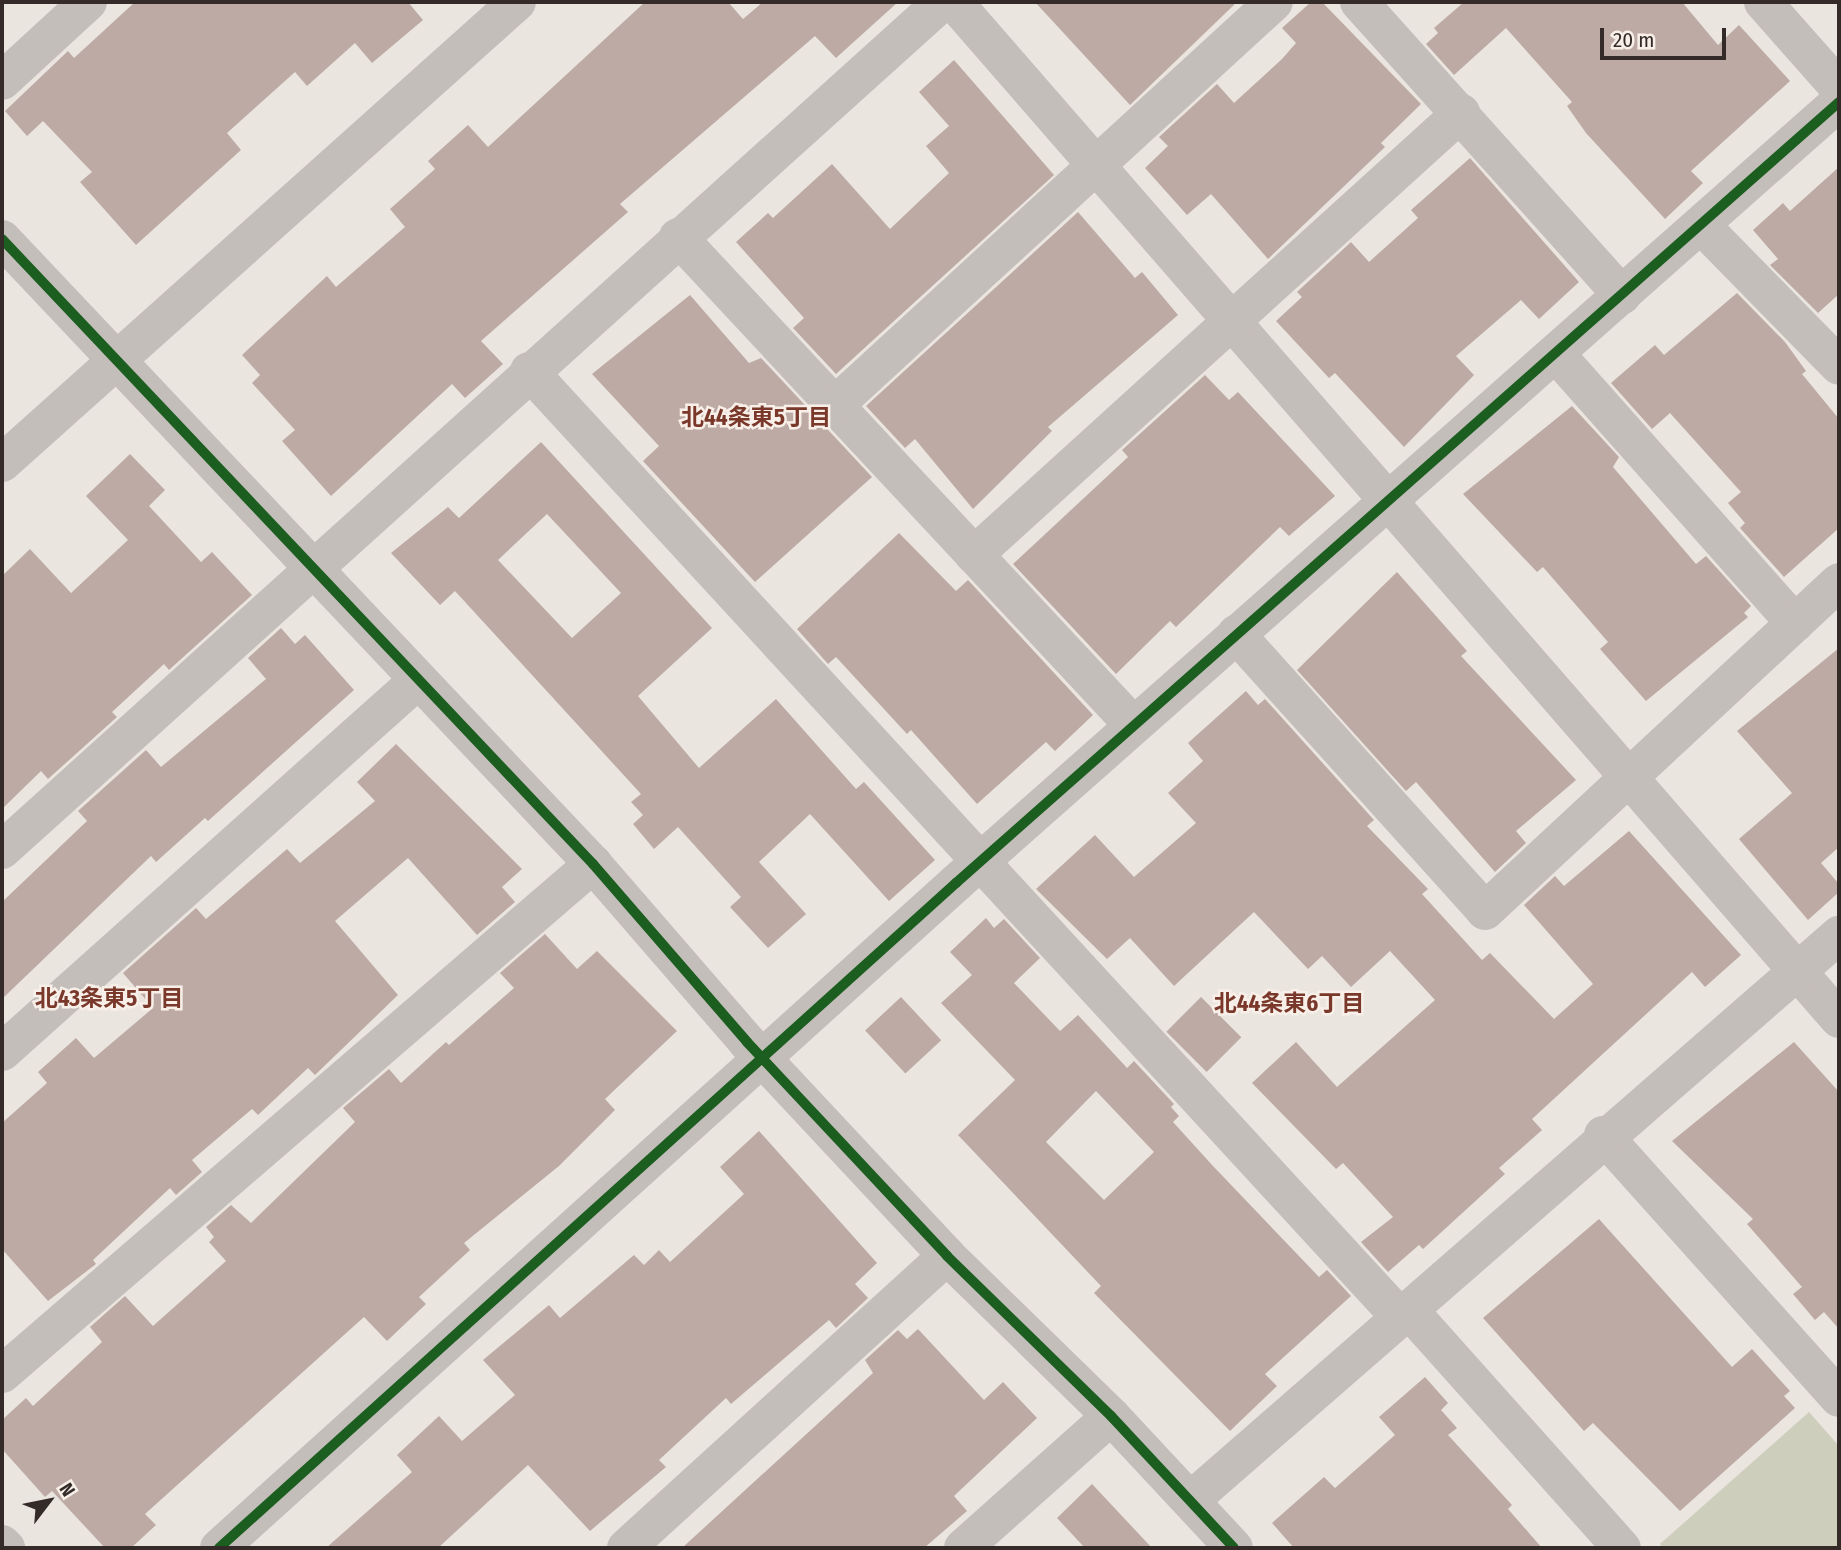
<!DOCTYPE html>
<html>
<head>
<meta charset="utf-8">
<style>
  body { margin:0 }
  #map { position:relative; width:1841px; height:1550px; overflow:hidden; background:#ebe5e0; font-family:"Fira Sans Condensed","Noto Sans JP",sans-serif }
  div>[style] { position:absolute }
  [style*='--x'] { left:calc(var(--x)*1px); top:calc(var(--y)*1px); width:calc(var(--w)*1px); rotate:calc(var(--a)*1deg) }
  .green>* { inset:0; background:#cdcebc }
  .building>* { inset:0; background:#bdaaa4; transform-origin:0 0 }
  .minor>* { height:38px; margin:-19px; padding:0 19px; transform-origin:19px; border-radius:19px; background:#c4beba }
  .cycleway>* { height:10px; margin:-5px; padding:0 5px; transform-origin:5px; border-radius:5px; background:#1b5e20 }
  span { translate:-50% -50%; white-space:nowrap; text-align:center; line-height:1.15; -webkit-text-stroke:5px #f7efe8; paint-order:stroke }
  .neighbourhood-label { font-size:23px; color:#7a382b; font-weight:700 }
  .frame { position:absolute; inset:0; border:4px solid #342b28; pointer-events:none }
  .north { position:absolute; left:14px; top:1466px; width:70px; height:70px; -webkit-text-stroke:5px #f7efe8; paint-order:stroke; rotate:58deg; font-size:19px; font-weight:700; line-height:28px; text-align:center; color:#342b28 }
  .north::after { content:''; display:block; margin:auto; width:24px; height:32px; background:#342b28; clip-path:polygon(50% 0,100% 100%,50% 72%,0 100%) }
  .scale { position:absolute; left:1600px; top:28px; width:126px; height:32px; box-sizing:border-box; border:4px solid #342b28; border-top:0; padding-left:9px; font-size:21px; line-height:24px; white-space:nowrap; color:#342b28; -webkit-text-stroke:5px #f7efe8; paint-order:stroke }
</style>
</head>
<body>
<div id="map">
  <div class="green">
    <div style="clip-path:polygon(1809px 1412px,1839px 1446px,1839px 1548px,1663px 1548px,1660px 1544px)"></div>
  </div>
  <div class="building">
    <div style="clip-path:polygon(135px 2px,408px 2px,423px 20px,372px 63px,355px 43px,307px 86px,295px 72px,227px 133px,241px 150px,136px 245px,80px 182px,92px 172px,43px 121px,27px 136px,5px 111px,68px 51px,74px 58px)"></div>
    <div style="clip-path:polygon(645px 2px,728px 2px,743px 19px,763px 2px,898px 2px,836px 58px,815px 36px,620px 204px,628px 212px,481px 341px,503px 364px,465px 398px,452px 384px,331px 496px,282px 441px,295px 430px,252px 383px,260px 375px,242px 355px,327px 276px,336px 287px,405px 227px,390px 209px,435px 169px,428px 161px,468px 125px,488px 147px)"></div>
    <div style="clip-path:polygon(1035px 2px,1237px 2px,1130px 105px)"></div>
    <div style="clip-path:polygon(1311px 2px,1322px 2px,1421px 104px,1381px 143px,1385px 147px,1268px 259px,1211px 194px,1187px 215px,1145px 168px,1168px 146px,1159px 137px,1217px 84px,1234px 103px,1282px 59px,1296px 43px,1282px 28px)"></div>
    <div style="clip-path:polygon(1464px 2px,1682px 2px,1718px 45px,1739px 25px,1790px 81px,1691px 171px,1703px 183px,1665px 219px,1586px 133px,1567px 106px,1572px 102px,1506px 28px,1454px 75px,1426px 44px,1438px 33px,1434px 28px)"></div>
    <div style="clip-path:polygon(954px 60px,1054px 175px,836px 374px,793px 328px,804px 318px,736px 242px,768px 213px,773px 218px,832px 164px,890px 229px,949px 173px,926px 146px,949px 126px,919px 92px)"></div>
    <div style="clip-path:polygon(1470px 158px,1579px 282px,1539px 319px,1521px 300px,1456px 356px,1474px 375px,1404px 447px,1335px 373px,1329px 378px,1276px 321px,1302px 297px,1297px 292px,1351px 242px,1369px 262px,1418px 218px,1411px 210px)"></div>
    <div style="clip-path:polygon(1839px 167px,1839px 294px,1818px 313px,1770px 265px,1778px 259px,1753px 230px,1783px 203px,1790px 211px)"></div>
    <div style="clip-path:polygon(1078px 212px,1135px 278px,1142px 272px,1178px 315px,1048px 427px,1052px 431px,973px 509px,915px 439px,905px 448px,866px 406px)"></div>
    <div style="clip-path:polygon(1737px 293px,1785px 342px,1806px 371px,1802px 374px,1839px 419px,1839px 528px,1784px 577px,1740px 528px,1745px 523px,1728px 503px,1741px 492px,1670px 413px,1652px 429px,1611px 383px,1655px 345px,1664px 355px)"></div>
    <div style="clip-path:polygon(690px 295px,749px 363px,761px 358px,872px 477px,755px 582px,643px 461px,659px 446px,592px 374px)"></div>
    <div style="clip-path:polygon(1205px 375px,1229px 400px,1238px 392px,1335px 496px,1289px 536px,1280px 527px,1176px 627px,1170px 621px,1116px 674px,1013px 564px,1128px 457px,1122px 450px)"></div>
    <div style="clip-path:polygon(1572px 406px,1619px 457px,1613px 467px,1696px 564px,1706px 556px,1751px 606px,1744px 613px,1748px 617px,1646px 701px,1600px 649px,1608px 642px,1543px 567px,1537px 572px,1463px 494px)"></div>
    <div style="clip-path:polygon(evenodd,541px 442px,712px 628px,638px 696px,699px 768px,776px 699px,856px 789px,864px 782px,935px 860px,889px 901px,810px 814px,759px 862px,806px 914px,768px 948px,730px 907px,741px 897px,678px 827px,654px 849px,633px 824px,643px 815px,631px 802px,641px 794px,455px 591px,440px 605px,391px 553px,448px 507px,459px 518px,541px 442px,547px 514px,621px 593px,572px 638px,498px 560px,547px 514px)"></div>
    <div style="clip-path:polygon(130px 454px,165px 490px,149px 506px,201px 562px,212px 552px,252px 595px,169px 670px,164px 664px,112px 712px,117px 717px,48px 779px,41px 771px,2px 809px,2px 576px,30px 549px,71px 593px,128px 540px,86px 496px)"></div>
    <div style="clip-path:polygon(899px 533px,956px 591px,968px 580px,1093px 715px,1055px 751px,1046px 742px,977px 804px,911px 730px,907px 734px,836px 657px,828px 664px,797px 629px)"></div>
    <div style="clip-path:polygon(1397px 572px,1467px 651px,1461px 656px,1576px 780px,1516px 831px,1526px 843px,1495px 872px,1416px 782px,1406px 791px,1297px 670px)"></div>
    <div style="clip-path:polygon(281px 628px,295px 644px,305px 635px,354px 690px,208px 821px,205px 818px,156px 862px,151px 856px,2px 999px,2px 902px,87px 821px,78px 811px,146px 750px,161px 767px,266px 679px,248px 658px)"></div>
    <div style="clip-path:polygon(1839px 648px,1839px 847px,1821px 863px,1839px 884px,1839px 892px,1808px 920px,1739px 839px,1792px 793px,1737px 731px)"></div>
    <div style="clip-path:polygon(1246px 691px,1258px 705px,1265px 699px,1374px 820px,1367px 826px,1428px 889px,1422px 894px,1482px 960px,1490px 953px,1554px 1019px,1593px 984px,1524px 905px,1555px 876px,1564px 886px,1629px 831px,1741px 955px,1705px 987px,1692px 972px,1532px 1119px,1542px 1130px,1499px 1168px,1505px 1174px,1423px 1249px,1419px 1245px,1388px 1272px,1361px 1242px,1393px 1217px,1343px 1163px,1336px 1169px,1252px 1083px,1296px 1042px,1337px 1087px,1435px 1000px,1390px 951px,1351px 987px,1322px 956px,1308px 969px,1254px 912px,1174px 986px,1130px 938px,1107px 959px,1036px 889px,1095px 835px,1134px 877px,1196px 823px,1168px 793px,1203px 761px,1188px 743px)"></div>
    <div style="clip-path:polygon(396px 744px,522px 869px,502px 887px,515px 902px,477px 935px,408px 858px,335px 921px,398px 995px,315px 1075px,308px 1068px,258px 1115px,252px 1109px,192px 1160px,202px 1172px,176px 1195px,170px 1188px,93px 1260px,96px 1264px,48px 1301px,2px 1249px,2px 1123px,47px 1083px,38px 1072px,76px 1038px,94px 1058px,153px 1008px,123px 973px,196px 908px,206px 919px,287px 849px,300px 863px,375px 801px,357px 782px)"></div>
    <div style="clip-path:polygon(evenodd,986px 918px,994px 928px,1004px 919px,1040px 958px,1014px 983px,1060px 1031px,1078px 1015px,1127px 1068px,1134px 1061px,1174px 1104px,1171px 1107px,1179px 1116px,1173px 1122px,1213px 1166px,1319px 1277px,1327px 1270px,1351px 1296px,1265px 1374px,1277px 1386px,1230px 1431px,1094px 1293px,1101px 1286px,958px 1135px,1015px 1080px,941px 1003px,972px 975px,950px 952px,986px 918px,1096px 1091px,1154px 1152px,1104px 1200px,1046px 1142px,1096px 1091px)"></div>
    <div style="clip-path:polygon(545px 934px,577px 969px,597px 951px,677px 1031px,605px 1099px,615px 1110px,559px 1166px,464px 1243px,470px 1250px,419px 1297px,426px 1304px,387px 1341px,364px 1317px,145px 1514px,156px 1525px,131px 1548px,105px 1548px,52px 1491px,45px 1497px,2px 1449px,2px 1420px,26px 1398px,33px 1406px,102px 1342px,90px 1327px,125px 1296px,153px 1326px,226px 1261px,209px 1242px,214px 1237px,206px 1227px,231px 1205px,251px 1223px,355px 1122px,343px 1108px,389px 1069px,401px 1083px,446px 1042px,449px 1045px,514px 988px,500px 973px)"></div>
    <div style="left:901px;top:997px;width:59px;height:49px;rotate:47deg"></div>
    <div style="left:1201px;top:997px;width:57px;height:49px;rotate:45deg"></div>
    <div style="clip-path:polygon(1794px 1042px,1839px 1092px,1839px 1329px,1824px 1312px,1815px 1320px,1793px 1294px,1802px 1287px,1747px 1224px,1753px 1219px,1672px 1141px)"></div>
    <div style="clip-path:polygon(759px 1131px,877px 1263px,855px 1284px,868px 1298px,836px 1328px,829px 1320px,731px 1404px,726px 1398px,659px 1460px,666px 1467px,590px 1531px,528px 1465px,438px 1548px,326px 1548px,412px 1472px,397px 1455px,439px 1416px,462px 1441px,515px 1395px,483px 1360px,549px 1305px,560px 1318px,634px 1255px,644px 1265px,659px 1250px,670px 1262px,744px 1194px,720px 1167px)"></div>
    <div style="clip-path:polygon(1599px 1219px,1732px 1367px,1752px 1349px,1790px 1391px,1784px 1396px,1795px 1408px,1680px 1511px,1593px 1423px,1584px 1431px,1483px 1318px)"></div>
    <div style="clip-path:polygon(918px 1329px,984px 1400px,1003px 1382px,1037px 1418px,954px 1496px,967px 1511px,924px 1548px,682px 1548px,873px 1373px,865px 1360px,898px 1330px,907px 1339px)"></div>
    <div style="clip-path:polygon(1425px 1377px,1448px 1403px,1441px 1410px,1457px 1428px,1448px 1435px,1512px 1505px,1508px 1509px,1542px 1548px,1294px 1548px,1272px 1523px,1324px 1477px,1335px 1488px,1395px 1435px,1379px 1417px)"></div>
    <div style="clip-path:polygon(1092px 1484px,1152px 1548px,1085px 1548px,1057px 1518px)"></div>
  </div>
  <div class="minor">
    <div style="--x:954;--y:2;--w:1348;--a:48.97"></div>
    <div style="--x:1359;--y:2;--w:394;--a:48.1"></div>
    <div style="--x:1763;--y:2;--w:115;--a:48.5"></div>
    <div style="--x:2;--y:81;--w:117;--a:-42.6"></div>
    <div style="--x:1701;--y:225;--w:197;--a:45.6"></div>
    <div style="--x:678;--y:237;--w:667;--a:47"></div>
    <div style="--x:2;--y:239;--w:860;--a:46.6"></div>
    <div style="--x:593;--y:864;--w:235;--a:49.1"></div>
    <div style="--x:747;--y:1042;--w:293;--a:46.9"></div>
    <div style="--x:947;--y:1256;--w:229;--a:44.3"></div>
    <div style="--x:1111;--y:1416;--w:180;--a:47"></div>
    <div style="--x:1556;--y:354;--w:360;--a:48.4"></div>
    <div style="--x:529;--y:371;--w:1284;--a:47.37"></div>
    <div style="--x:834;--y:406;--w:597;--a:-42.56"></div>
    <div style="--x:2;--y:463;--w:691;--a:-41.83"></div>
    <div style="--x:974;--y:555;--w:658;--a:-42.23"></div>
    <div style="--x:1236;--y:634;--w:372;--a:48"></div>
    <div style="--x:1485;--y:911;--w:483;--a:-42.9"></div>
    <div style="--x:2;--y:850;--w:1266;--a:-42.05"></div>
    <div style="--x:2;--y:1052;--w:558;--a:-41.8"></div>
    <div style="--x:1603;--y:1135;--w:353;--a:48.1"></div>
    <div style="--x:1408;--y:1309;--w:321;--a:48.2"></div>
    <div style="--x:2;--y:1374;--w:781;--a:-40.79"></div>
    <div style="--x:1191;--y:1500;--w:860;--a:-41.09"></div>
    <div style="--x:2;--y:1544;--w:6;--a:45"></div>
    <div style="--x:219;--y:1548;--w:993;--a:-42.06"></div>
    <div style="--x:956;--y:883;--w:1179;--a:-41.49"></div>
    <div style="--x:626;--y:1548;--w:434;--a:-42.3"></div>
    <div style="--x:963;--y:1548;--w:198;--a:-41.7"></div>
  </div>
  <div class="cycleway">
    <div style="--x:2;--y:239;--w:860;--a:46.6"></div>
    <div style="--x:593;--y:864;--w:235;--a:49.1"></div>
    <div style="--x:747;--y:1042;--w:293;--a:46.9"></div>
    <div style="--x:947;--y:1256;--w:229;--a:44.3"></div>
    <div style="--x:1111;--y:1416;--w:180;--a:47"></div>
    <div style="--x:219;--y:1548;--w:993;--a:-42.06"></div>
    <div style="--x:956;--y:883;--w:1179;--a:-41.49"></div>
  </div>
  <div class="neighbourhood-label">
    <span style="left:756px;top:417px">北44条東5丁目</span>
    <span style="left:109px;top:998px">北43条東5丁目</span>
    <span style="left:1289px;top:1003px">北44条東6丁目</span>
  </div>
  <div class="frame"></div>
  <div class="north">N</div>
  <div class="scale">20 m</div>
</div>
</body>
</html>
